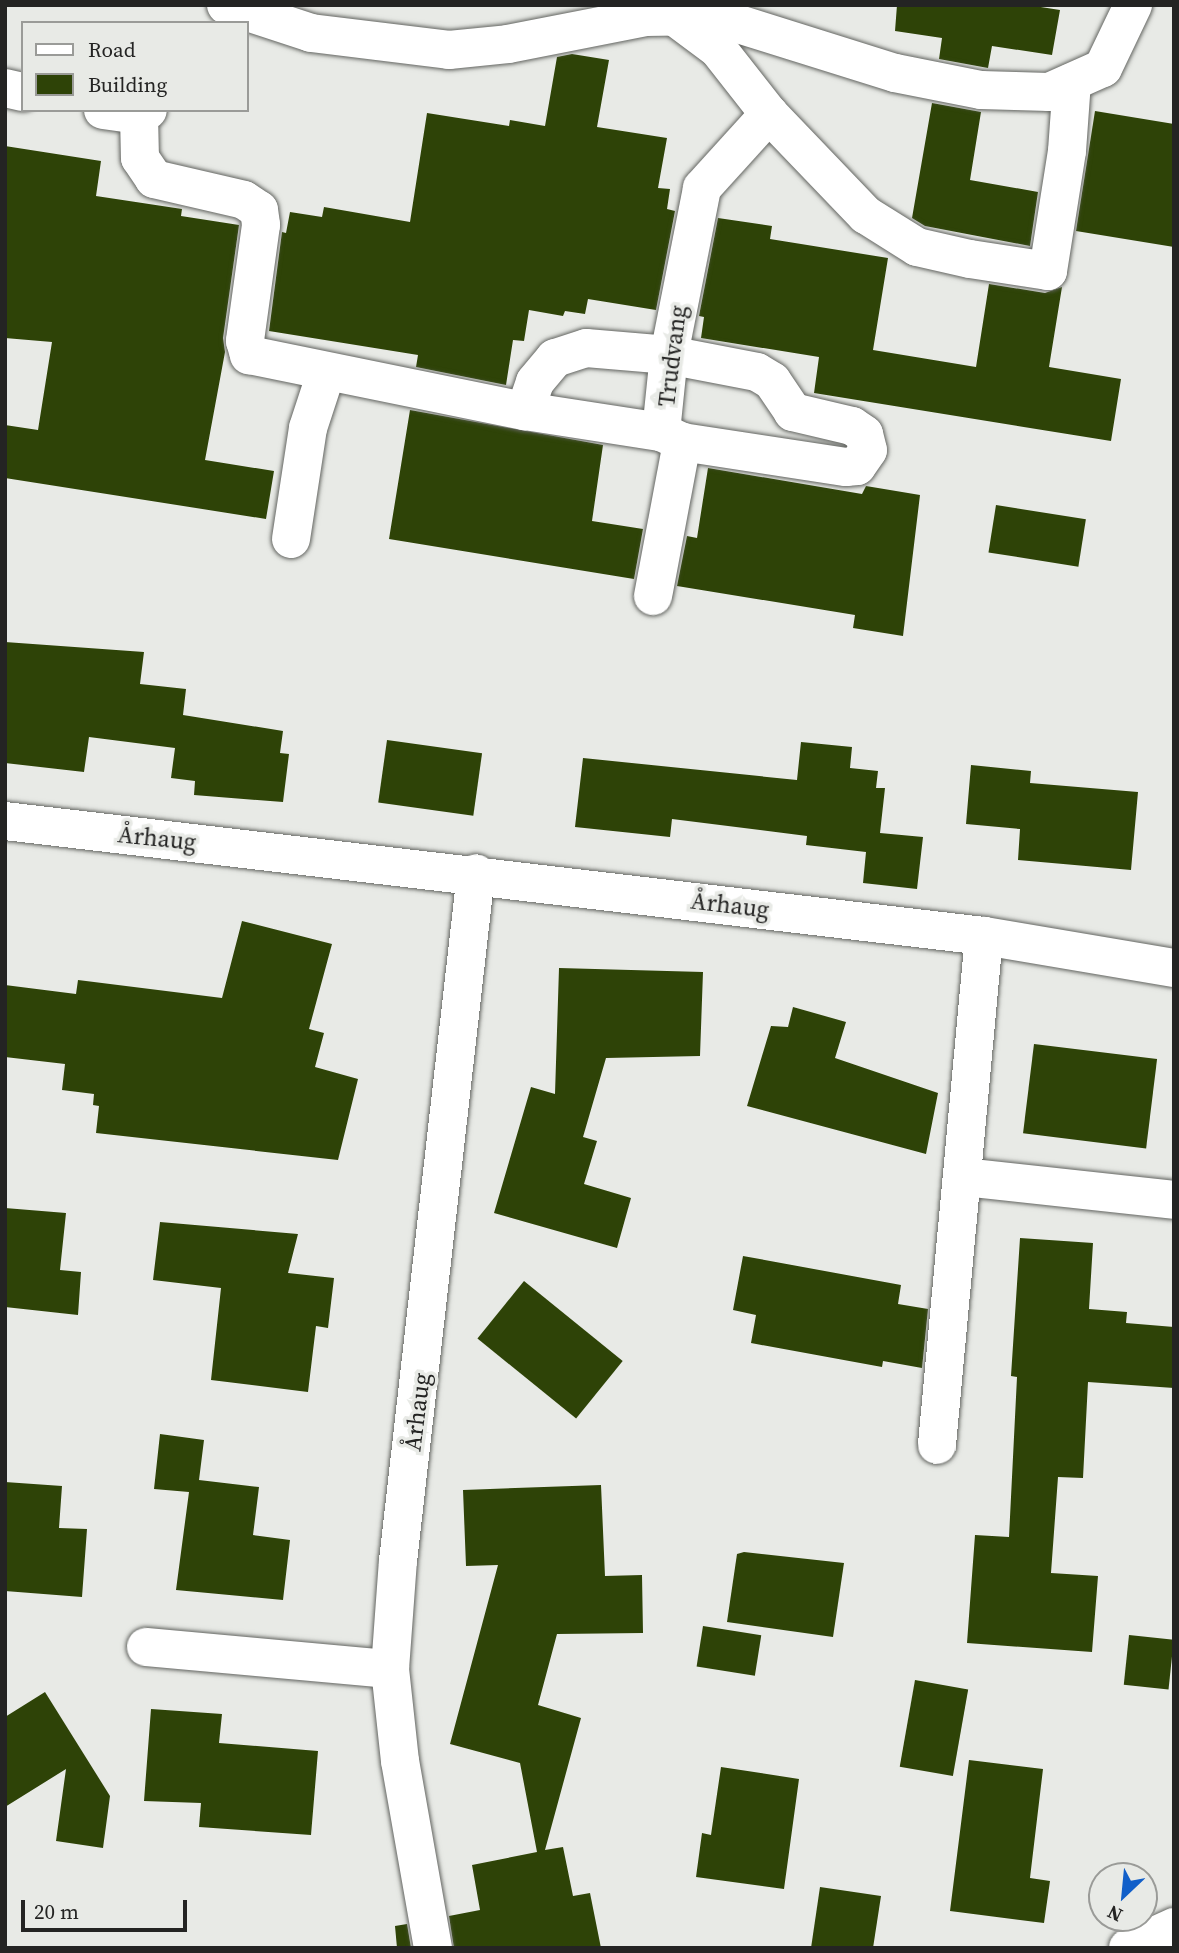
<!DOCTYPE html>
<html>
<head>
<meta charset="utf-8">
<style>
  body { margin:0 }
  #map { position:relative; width:1179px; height:1953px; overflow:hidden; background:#e8eae6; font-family:"Source Serif 4",serif }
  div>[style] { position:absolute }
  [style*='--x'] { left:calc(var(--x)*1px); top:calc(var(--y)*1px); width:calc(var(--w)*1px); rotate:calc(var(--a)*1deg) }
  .building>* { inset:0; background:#2e4307; transform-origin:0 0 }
  .roads { filter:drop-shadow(0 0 2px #636561) drop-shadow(0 0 2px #636561) }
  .minor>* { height:38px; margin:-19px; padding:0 19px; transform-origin:19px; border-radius:19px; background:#fff }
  span { translate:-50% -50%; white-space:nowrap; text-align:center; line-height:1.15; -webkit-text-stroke:7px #e8eae6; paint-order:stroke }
  .street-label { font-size:24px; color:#242423 }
  .frame { position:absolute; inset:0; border:7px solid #242423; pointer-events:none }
  .legend { position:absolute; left:21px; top:21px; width:228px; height:91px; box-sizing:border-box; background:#e8eae6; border:2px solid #9a9b98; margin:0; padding:9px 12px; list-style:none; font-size:21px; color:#242423 }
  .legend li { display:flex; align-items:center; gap:14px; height:35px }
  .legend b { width:35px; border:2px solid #9a9b98 }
  .north { position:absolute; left:1088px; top:1862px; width:70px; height:70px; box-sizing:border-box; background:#e8eae6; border:2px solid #9a9b98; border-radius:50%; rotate:206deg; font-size:19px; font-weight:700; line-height:28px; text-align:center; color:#242423 }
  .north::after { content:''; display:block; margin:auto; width:24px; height:32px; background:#115fc9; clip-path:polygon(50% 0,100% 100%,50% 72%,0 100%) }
  .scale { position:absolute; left:21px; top:1900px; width:166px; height:32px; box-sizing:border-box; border:4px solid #242423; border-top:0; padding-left:9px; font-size:21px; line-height:24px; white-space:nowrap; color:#242423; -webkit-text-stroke:5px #e8eae6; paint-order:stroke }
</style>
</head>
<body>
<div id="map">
  <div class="building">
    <div style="clip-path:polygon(897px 5px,1028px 5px,1060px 10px,1052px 55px,992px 46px,988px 68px,939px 59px,942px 38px,895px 31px)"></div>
    <div style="clip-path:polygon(572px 54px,609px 60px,597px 127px,667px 138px,658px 188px,670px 189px,667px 209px,675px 211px,656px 310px,588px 299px,585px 314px,565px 311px,563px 316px,529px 310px,524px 341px,513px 340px,506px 385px,416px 367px,418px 355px,269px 331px,282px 232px,286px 233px,290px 212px,322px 217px,324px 207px,410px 222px,427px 113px,509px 126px,510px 120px,545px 126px,557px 57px)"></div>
    <div style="clip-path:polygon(932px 103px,981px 112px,970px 180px,1038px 192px,1030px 246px,925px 226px,912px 218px)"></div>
    <div style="clip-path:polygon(1095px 111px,1174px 124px,1174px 247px,1076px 231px)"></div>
    <div style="clip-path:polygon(5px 146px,101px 161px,96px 196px,182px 209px,181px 216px,239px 225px,223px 338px,225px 352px,205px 460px,274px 471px,266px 519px,5px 478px,5px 425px,38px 430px,52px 342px,5px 338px)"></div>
    <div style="clip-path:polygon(718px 218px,772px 226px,770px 239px,888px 258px,873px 350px,976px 367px,989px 284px,1045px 293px,1062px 287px,1049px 367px,1121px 379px,1111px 441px,814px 393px,819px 357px,701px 338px,704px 317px,699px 316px)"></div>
    <div style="clip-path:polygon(410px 410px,603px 445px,592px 521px,643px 529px,634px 579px,389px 539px)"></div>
    <div style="clip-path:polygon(708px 468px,862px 494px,866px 486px,920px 495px,903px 636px,853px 628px,855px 615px,677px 586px,687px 536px,697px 538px)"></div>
    <div style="left:996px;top:505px;width:91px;height:48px;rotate:9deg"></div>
    <div style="clip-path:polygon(5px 642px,144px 652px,140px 684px,186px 689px,183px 715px,283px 731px,280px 753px,289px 754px,283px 802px,194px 795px,195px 781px,171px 778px,175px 748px,89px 737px,84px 772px,5px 763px)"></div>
    <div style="left:387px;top:740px;width:96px;height:63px;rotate:8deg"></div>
    <div style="clip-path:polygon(801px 742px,852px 747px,850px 768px,878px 771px,876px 788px,885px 788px,880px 833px,923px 837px,917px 889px,863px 883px,866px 852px,806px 845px,807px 836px,672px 819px,670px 837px,575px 827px,583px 758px,797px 780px)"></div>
    <div style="clip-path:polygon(971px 765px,1031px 771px,1030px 783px,1138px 792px,1131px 870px,1018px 860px,1020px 829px,966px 824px)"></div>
    <div style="clip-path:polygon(242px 921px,332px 944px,309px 1029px,324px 1033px,315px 1067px,358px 1079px,338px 1160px,96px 1133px,99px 1106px,93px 1105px,94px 1094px,62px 1090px,65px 1064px,5px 1057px,5px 985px,76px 994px,78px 980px,222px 998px)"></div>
    <div style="clip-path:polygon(559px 968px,703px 972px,700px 1056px,606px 1058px,583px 1137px,597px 1141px,584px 1184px,631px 1198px,617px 1248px,494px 1213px,531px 1087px,555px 1094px)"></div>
    <div style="clip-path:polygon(793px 1007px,846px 1022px,835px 1058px,938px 1093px,926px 1154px,747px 1106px,771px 1026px,788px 1027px)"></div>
    <div style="left:1034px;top:1044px;width:124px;height:90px;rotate:7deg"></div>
    <div style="clip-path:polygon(5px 1208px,66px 1213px,60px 1270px,81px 1272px,78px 1315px,5px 1307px)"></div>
    <div style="clip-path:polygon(160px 1222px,298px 1234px,288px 1273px,334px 1278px,328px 1328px,316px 1326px,308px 1392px,211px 1380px,221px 1288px,153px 1280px)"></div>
    <div style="clip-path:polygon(1020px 1238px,1093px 1243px,1089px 1309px,1127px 1312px,1126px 1323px,1174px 1327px,1174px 1388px,1088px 1382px,1083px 1478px,1058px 1477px,1051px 1573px,1098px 1576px,1092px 1652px,967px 1643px,975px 1535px,1009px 1537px,1017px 1377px,1011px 1376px)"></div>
    <div style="clip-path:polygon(743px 1256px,901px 1285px,898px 1304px,928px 1309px,922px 1368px,883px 1361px,882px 1367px,751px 1343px,756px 1315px,733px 1310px)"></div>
    <div style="left:524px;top:1281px;width:127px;height:74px;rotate:39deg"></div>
    <div style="clip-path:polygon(160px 1434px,204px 1440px,199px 1480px,259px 1487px,253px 1535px,290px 1540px,283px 1600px,176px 1590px,189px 1492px,154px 1489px)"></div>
    <div style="clip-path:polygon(5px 1482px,62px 1486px,59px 1528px,87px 1529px,82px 1597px,5px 1591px)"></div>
    <div style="clip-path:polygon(601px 1485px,605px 1576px,642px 1575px,643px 1633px,557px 1634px,538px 1705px,581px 1718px,545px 1850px,563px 1847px,573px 1896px,590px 1893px,601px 1948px,454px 1948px,449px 1916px,480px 1910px,472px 1865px,537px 1852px,520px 1763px,450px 1744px,498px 1565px,466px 1566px,463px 1490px)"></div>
    <div style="clip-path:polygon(744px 1552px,844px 1563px,833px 1637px,727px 1622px,737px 1554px)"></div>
    <div style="left:703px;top:1626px;width:59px;height:41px;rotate:9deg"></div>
    <div style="left:1129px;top:1635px;width:45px;height:50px;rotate:6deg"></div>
    <div style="left:915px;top:1680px;width:54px;height:88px;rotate:10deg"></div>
    <div style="clip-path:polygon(45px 1692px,110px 1796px,103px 1848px,56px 1841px,66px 1769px,5px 1807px,5px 1717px)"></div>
    <div style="clip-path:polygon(151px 1709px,222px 1714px,219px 1743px,318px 1751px,311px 1835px,199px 1827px,201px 1803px,144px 1801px)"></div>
    <div style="clip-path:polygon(969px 1760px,1043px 1769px,1030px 1878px,1050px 1881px,1044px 1923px,950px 1911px)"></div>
    <div style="clip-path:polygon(721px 1767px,799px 1779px,784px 1889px,696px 1877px,702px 1833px,711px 1835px)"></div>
    <div style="clip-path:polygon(820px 1887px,881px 1896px,873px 1948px,811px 1948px)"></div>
    <div style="clip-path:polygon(407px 1924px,411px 1948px,397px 1948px,395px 1926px)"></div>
  </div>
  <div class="roads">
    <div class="minor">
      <div style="--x:226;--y:5;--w:89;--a:18.2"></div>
      <div style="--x:311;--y:33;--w:139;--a:7"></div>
      <div style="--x:449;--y:50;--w:59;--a:-5.8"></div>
      <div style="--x:508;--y:44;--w:140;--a:-11.1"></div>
      <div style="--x:645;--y:17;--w:68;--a:-0.8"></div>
      <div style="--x:713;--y:16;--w:191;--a:17.4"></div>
      <div style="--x:895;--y:73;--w:88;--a:11.2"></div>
      <div style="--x:981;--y:90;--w:68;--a:1.7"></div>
      <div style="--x:1049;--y:92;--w:59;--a:-24"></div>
      <div style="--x:1103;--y:68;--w:70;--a:-64.5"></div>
      <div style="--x:671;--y:14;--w:59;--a:36.7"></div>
      <div style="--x:718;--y:49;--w:83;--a:51.9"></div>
      <div style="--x:769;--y:114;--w:140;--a:46.2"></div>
      <div style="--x:866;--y:215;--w:60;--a:32.1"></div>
      <div style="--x:917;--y:247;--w:54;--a:12.8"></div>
      <div style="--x:970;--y:259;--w:79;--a:8.7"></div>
      <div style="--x:1048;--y:271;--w:121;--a:-81"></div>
      <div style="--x:1067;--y:151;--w:69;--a:-85.9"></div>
      <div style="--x:5;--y:88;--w:18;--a:13"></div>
      <div style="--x:103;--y:110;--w:36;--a:8"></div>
      <div style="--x:139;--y:115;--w:10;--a:-29"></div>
      <div style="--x:139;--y:115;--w:43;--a:88.7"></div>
      <div style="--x:140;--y:158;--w:25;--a:56"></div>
      <div style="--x:154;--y:179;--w:92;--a:13.1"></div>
      <div style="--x:244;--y:200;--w:18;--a:34"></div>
      <div style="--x:259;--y:210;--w:15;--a:82"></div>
      <div style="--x:261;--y:225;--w:117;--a:97.9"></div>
      <div style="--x:245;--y:341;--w:15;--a:74"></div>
      <div style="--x:249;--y:355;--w:282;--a:11.5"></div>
      <div style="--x:525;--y:411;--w:138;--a:8.8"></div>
      <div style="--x:661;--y:432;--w:23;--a:25"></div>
      <div style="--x:682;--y:442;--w:166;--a:8.7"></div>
      <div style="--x:846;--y:467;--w:11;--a:-5"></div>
      <div style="--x:857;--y:466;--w:19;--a:-55"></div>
      <div style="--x:868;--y:450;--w:16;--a:-104"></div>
      <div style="--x:864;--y:434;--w:14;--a:-146"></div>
      <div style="--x:852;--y:426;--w:61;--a:-166.7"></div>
      <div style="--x:793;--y:412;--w:37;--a:-124"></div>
      <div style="--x:772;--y:381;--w:17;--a:-149"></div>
      <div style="--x:757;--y:372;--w:90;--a:-169.1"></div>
      <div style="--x:669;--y:355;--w:83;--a:-175.2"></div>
      <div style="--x:586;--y:348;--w:33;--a:162"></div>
      <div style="--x:555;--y:358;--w:31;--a:130"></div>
      <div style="--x:535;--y:382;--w:31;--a:109"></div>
      <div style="--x:661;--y:432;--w:77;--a:-84.1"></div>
      <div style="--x:669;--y:355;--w:170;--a:-78.8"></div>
      <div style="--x:702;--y:188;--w:100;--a:-47.8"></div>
      <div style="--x:291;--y:539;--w:112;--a:-81.3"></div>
      <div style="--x:308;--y:428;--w:58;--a:-71.9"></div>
      <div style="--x:653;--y:596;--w:157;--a:-79.3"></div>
      <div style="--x:5;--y:821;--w:986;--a:6.7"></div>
      <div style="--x:984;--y:936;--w:511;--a:95.28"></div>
      <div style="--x:984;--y:936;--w:193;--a:9.6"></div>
      <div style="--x:963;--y:1177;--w:212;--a:6.2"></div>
      <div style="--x:146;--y:1647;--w:245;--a:5.2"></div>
      <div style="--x:433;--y:1948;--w:190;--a:-100"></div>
      <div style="--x:400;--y:1761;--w:93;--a:-96.2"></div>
      <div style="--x:390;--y:1669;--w:108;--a:-85.8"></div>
      <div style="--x:398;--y:1561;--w:692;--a:-83.53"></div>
      <div style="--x:1128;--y:1948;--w:51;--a:-24.5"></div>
    </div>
  </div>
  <div class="street-label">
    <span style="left:672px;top:356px;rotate:-83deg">Trudvang</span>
    <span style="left:157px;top:838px;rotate:6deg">Århaug</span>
    <span style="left:730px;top:905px;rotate:7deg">Århaug</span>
    <span style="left:417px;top:1412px;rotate:-83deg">Århaug</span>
  </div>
  <div class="frame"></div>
  <ul class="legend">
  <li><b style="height:9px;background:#fff"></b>Road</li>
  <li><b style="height:19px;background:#2e4307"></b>Building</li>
  </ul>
  <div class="north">N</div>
  <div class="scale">20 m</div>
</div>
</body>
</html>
